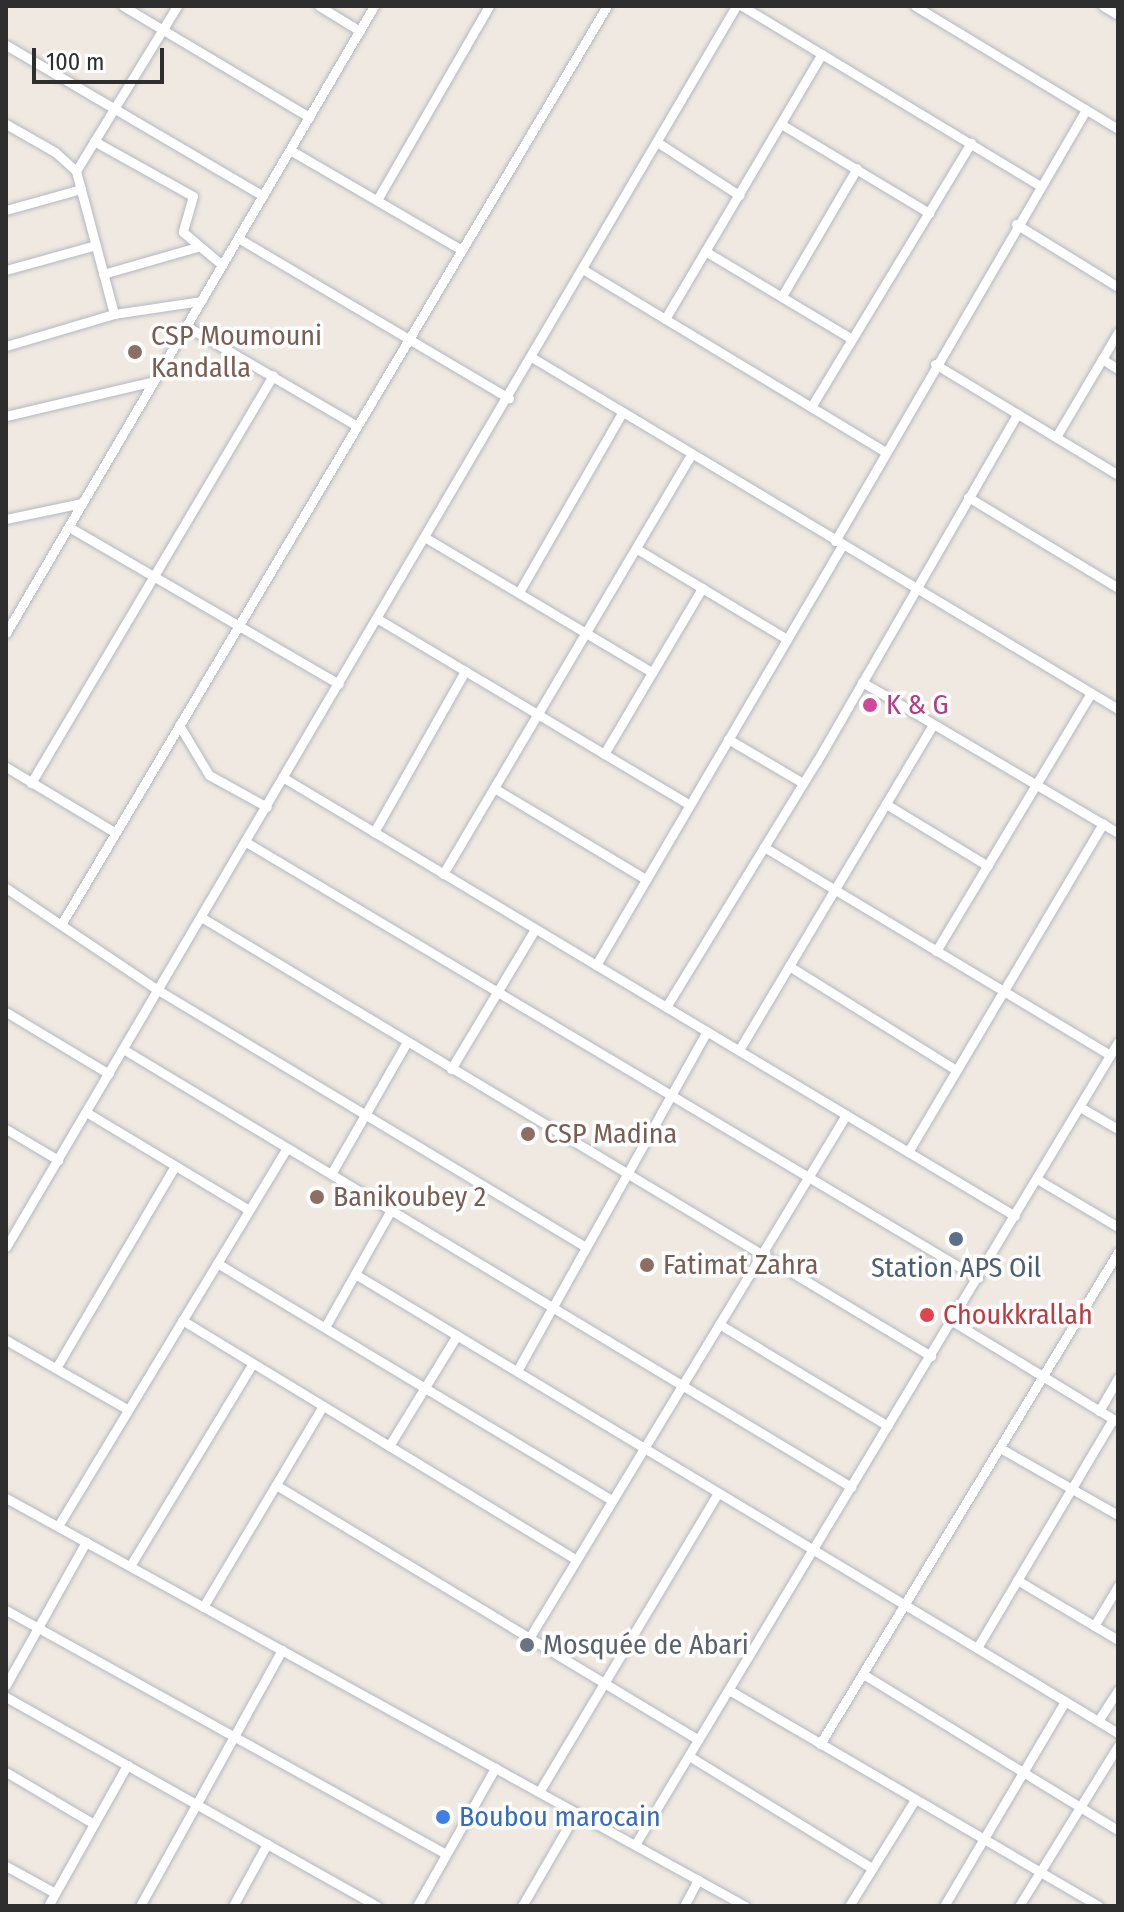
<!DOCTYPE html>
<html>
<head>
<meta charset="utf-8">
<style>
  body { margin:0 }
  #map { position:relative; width:1124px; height:1912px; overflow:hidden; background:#efe9e1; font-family:"Fira Sans Condensed",sans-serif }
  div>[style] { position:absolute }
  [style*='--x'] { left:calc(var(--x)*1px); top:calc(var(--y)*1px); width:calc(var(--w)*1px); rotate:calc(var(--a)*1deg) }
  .roads { filter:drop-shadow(0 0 2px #b4b7c1) drop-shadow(0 0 2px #b4b7c1) }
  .street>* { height:9px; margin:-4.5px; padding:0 4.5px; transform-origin:4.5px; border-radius:4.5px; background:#fff }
  .dots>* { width:22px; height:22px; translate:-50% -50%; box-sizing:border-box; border:4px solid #fff; border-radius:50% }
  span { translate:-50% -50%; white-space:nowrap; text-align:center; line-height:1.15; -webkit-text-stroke:7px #fff; paint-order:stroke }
  .education-label { font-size:28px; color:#785e54 }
  .left { translate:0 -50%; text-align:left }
  .hotel-label { font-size:28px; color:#b23c85 }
  .service-label { font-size:28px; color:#4e5e75 }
  .health-label { font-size:28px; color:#be3a42 }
  .worship-label { font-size:28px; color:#5b616d }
  .shop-label { font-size:28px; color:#366cbe }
  .frame { position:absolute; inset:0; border:8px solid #2e2e2e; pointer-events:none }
  .scale { position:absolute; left:32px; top:48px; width:132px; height:36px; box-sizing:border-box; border:4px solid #2e2e2e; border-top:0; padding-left:10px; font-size:24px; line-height:28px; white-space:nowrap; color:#2e2e2e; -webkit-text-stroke:6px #fff; paint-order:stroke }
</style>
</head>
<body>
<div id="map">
  <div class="roads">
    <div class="street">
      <div style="--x:123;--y:6;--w:217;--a:30.8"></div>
      <div style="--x:319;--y:6;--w:48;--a:31.4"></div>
      <div style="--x:742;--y:6;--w:347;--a:31.1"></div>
      <div style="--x:915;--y:6;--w:237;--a:31.2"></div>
      <div style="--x:1103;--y:6;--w:17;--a:31"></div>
      <div style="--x:6;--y:45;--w:298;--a:30.4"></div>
      <div style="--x:6;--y:124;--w:56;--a:29.7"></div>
      <div style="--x:55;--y:152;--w:28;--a:42"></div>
      <div style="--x:76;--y:171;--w:148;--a:75.1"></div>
      <div style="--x:781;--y:124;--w:173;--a:31"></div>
      <div style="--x:94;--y:141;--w:113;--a:29.1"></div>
      <div style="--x:193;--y:196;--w:37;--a:106"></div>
      <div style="--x:183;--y:232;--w:51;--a:40.2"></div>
      <div style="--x:657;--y:142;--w:98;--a:32.9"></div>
      <div style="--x:290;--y:150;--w:199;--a:30.2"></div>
      <div style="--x:76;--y:171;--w:193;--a:-58.5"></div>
      <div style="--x:377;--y:200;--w:224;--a:-60"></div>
      <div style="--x:6;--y:210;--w:78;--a:-15.6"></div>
      <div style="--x:1016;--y:224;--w:120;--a:31.7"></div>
      <div style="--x:238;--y:238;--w:315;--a:30.6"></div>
      <div style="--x:705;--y:251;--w:171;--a:30.9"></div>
      <div style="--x:6;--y:270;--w:93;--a:-15.5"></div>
      <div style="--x:584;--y:270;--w:350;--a:31.1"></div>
      <div style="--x:103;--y:274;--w:98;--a:-16"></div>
      <div style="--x:782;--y:296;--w:148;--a:-59.6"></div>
      <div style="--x:665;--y:319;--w:308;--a:-59.4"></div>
      <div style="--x:186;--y:326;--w:198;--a:30.3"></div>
      <div style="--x:6;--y:346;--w:113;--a:-16.5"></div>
      <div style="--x:114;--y:314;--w:88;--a:-8.5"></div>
      <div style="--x:533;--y:358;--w:682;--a:30.96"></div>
      <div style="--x:1102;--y:359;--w:19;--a:32"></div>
      <div style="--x:935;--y:364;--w:214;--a:31.2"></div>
      <div style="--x:811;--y:407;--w:309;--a:-58.8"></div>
      <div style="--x:6;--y:416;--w:152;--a:-13.3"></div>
      <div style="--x:1056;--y:437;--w:122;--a:-59.4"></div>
      <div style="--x:968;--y:497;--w:175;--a:31.2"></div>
      <div style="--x:6;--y:519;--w:78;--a:-11.9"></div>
      <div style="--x:69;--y:527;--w:312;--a:30.2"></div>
      <div style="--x:426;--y:538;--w:263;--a:30.7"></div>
      <div style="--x:835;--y:541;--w:499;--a:-59.8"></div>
      <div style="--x:637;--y:549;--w:175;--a:31"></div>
      <div style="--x:519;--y:592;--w:207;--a:-60.1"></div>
      <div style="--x:378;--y:619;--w:361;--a:30.8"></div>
      <div style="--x:6;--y:633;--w:727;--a:-59.59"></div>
      <div style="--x:862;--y:682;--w:297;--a:30.5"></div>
      <div style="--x:179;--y:725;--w:58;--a:59"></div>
      <div style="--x:209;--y:775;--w:66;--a:28.9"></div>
      <div style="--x:728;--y:739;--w:87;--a:30.4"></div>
      <div style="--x:604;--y:754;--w:193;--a:-59.4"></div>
      <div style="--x:6;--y:767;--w:126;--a:31"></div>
      <div style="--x:284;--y:778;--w:852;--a:30.93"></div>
      <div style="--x:31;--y:783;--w:474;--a:-59.3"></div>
      <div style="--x:494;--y:788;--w:175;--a:31"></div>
      <div style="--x:886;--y:804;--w:119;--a:31.3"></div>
      <div style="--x:374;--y:832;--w:185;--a:-60.5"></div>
      <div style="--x:246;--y:842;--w:852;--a:30.78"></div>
      <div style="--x:764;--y:847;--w:404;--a:31"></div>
      <div style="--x:443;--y:874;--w:488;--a:-59.4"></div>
      <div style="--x:6;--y:888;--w:183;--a:33.9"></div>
      <div style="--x:158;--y:990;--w:499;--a:31"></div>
      <div style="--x:201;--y:917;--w:852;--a:31.02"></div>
      <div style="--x:62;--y:923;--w:1067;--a:-59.28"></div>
      <div style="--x:936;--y:951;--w:301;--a:-59"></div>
      <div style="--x:596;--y:965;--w:487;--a:-59.6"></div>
      <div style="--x:789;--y:966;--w:197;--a:31.9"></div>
      <div style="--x:666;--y:1007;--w:289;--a:-58.5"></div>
      <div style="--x:817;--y:761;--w:401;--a:-60"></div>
      <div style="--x:6;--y:1012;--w:120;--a:31"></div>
      <div style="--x:123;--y:1049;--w:850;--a:31.03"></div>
      <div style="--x:739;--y:1050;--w:378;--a:-59.2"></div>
      <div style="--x:451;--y:1069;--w:163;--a:-59"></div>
      <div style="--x:1080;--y:1107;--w:44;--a:30.1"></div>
      <div style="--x:86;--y:1112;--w:190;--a:31"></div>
      <div style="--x:6;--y:1129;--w:61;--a:30.8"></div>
      <div style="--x:908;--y:1152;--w:382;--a:-59.3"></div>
      <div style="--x:331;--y:1174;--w:152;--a:-60.1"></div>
      <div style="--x:1037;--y:1179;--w:94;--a:30.7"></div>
      <div style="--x:6;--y:1247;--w:1440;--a:-59.53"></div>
      <div style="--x:217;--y:1263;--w:461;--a:31"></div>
      <div style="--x:355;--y:1274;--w:890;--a:31.03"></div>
      <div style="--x:182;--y:1320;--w:461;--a:31.3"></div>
      <div style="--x:952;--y:1321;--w:194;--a:31.3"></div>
      <div style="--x:719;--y:1324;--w:197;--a:31.1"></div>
      <div style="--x:325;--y:1327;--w:134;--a:-60.6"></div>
      <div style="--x:6;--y:1340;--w:139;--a:29.7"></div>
      <div style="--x:56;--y:1368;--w:234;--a:-59.5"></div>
      <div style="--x:517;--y:1371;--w:389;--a:-60.8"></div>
      <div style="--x:1099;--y:1411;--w:38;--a:-60"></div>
      <div style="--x:389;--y:1446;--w:130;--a:-58.5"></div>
      <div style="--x:1000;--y:1448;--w:136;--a:29.6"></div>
      <div style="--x:276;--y:1485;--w:493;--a:31.1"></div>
      <div style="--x:6;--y:1498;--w:844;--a:28.9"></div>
      <div style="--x:58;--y:1526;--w:442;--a:-58.8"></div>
      <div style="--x:130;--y:1566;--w:237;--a:-58.8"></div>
      <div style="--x:1017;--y:1580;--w:117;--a:30.7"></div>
      <div style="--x:203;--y:1607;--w:234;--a:-59.2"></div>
      <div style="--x:6;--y:1610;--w:503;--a:29.01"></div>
      <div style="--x:1094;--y:1626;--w:47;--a:-59"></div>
      <div style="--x:528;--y:1640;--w:614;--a:-58.8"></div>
      <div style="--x:977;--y:1648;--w:266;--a:-59.3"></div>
      <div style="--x:863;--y:1674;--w:299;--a:31.5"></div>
      <div style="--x:6;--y:1685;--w:164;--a:-60.8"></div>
      <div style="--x:729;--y:1690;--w:428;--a:30.3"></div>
      <div style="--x:6;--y:1697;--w:426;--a:29.4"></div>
      <div style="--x:1098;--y:1721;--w:37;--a:-57"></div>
      <div style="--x:820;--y:1744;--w:575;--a:-58.8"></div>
      <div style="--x:689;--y:1756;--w:215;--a:31.5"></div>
      <div style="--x:6;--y:1772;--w:102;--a:30.6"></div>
      <div style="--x:539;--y:1792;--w:348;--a:-59.1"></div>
      <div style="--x:636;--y:1843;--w:935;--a:-58.96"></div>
      <div style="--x:6;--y:1866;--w:56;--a:28.9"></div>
      <div style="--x:48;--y:1906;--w:162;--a:-60.7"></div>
      <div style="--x:140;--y:1906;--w:293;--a:-61"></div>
      <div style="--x:233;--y:1906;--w:71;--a:-61.3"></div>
      <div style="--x:417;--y:1906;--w:159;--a:-60.5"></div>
      <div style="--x:522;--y:1906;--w:108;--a:-59.9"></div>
      <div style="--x:684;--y:1906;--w:30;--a:-62"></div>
      <div style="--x:849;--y:1906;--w:123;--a:-58.2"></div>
      <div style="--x:944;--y:1906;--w:238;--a:-59.4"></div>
      <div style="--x:1019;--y:1906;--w:188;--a:-58.3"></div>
    </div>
  </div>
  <div class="dots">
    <div style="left:135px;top:352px;background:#8d6e63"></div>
    <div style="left:870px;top:705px;background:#d1479c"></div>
    <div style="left:528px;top:1134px;background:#8d6e63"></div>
    <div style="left:317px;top:1197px;background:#8d6e63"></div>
    <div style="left:956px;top:1239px;background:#5c6f8a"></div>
    <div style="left:647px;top:1265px;background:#8d6e63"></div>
    <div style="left:927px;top:1315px;background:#e0444e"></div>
    <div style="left:527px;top:1645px;background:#6b7280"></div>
    <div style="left:443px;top:1817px;background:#3f7fe0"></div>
  </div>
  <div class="education-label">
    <span class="left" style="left:151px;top:352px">CSP Moumouni<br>Kandalla</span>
    <span class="left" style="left:544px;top:1134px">CSP Madina</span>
    <span class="left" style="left:333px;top:1197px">Banikoubey 2</span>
    <span class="left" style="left:663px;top:1265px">Fatimat Zahra</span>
  </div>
  <div class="hotel-label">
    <span class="left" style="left:886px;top:705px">K &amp; G</span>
  </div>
  <div class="service-label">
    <span style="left:956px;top:1268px">Station APS Oil</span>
  </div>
  <div class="health-label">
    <span class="left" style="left:943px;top:1315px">Choukkrallah</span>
  </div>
  <div class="worship-label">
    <span class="left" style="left:543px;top:1645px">Mosquée de Abari</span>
  </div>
  <div class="shop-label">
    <span class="left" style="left:459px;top:1817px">Boubou marocain</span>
  </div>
  <div class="frame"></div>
  <div class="scale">100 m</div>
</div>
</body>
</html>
